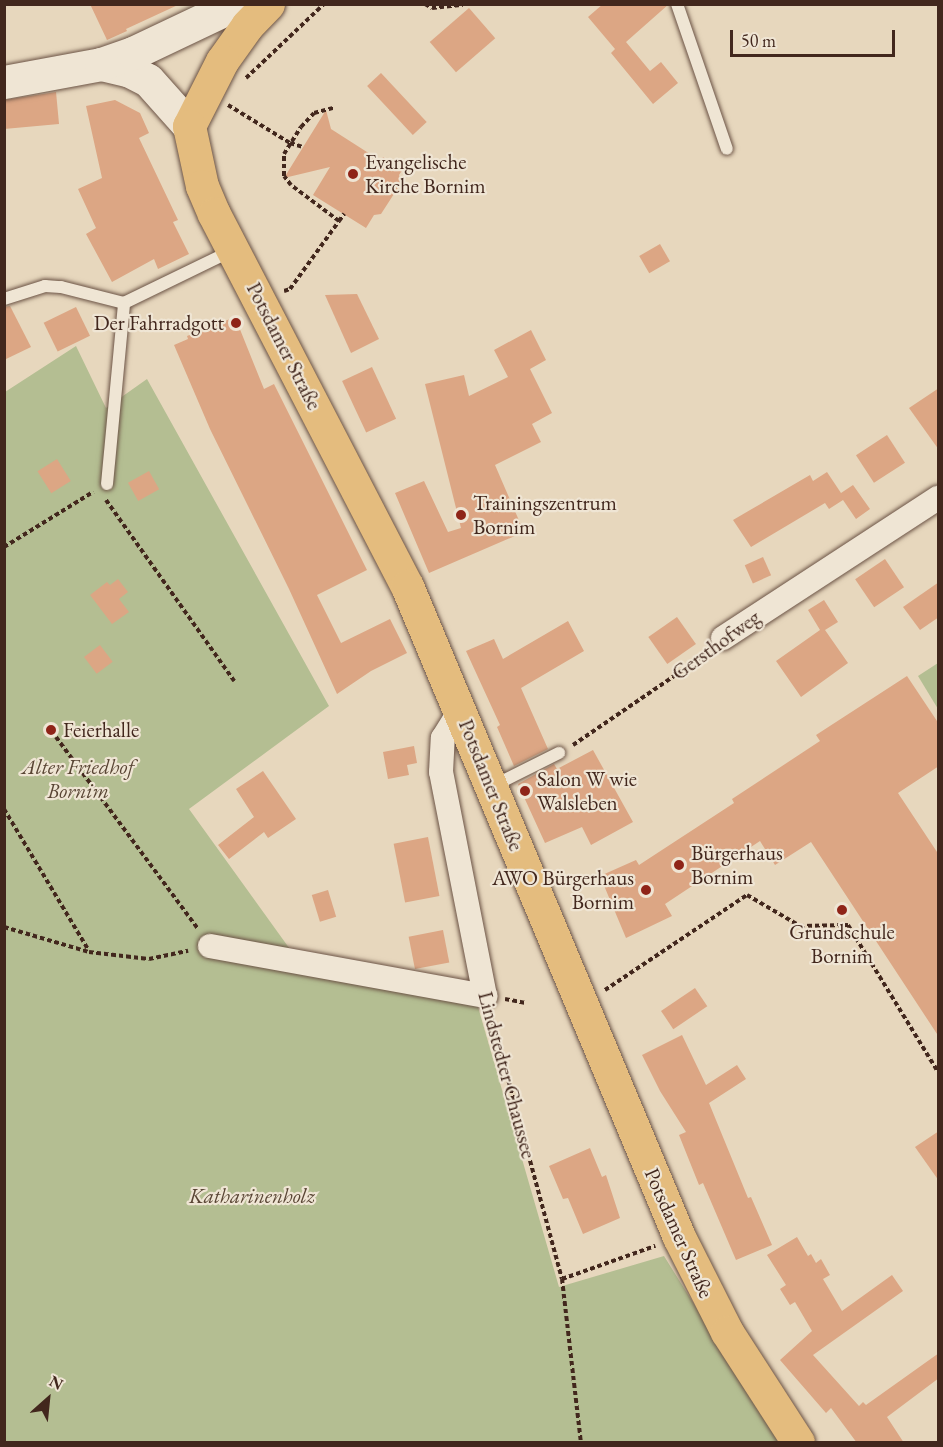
<!DOCTYPE html>
<html>
<head>
<meta charset="utf-8">
<style>
  body { margin:0 }
  #map { position:relative; width:943px; height:1447px; overflow:hidden; background:#e7d7bd; font-family:"EB Garamond",serif }
  div>[style] { position:absolute }
  [style*='--x'] { left:calc(var(--x)*1px); top:calc(var(--y)*1px); width:calc(var(--w)*1px); rotate:calc(var(--a)*1deg) }
  .green>* { inset:0; background:#b4be92 }
  .building>* { inset:0; background:#dca684; transform-origin:0 0 }
  .path>* { height:4px; margin-top:-2px; transform-origin:0; background:repeating-linear-gradient(90deg,#42271d 0 4.5px,transparent 0 7.5px) }
  .roads { filter:drop-shadow(0 0 2px #6b5345) drop-shadow(0 0 2px #6b5345) }
  .service>* { height:12px; margin:-6px; padding:0 6px; transform-origin:6px; border-radius:6px; background:#efe5d4 }
  .minor>* { height:24px; margin:-12px; padding:0 12px; transform-origin:12px; border-radius:12px; background:#efe5d4 }
  .secondary>* { height:33px; margin:-16.5px; padding:0 16.5px; transform-origin:16.5px; border-radius:16.5px; background:#efe5d4 }
  .primary>* { height:33px; margin:-16.5px; padding:0 16.5px; transform-origin:16.5px; border-radius:16.5px; background:#e4bc7e }
  .dots>* { width:16px; height:16px; translate:-50% -50%; box-sizing:border-box; border:3px solid #efe5d4; border-radius:50% }
  span { translate:-50% -50%; white-space:nowrap; text-align:center; line-height:1.15; -webkit-text-stroke:4.5px #efe5d4; paint-order:stroke }
  .poi-label { font-size:21px; color:#42271d }
  .left { translate:0 -50%; text-align:left }
  .right { translate:-100% -50%; text-align:right }
  .street-label { font-size:21px; color:#42271d }
  .park-label { font-size:21px; color:#594534; font-style:italic }
  .frame { position:absolute; inset:0; border:6px solid #42271d; pointer-events:none }
  .north { position:absolute; left:18px; top:1369px; width:60px; height:60px; -webkit-text-stroke:4px #efe5d4; paint-order:stroke; rotate:27deg; font-size:16px; font-weight:700; line-height:24px; text-align:center; color:#42271d }
  .north::after { content:''; display:block; margin:auto; width:21px; height:27px; background:#42271d; clip-path:polygon(50% 0,100% 100%,50% 72%,0 100%) }
  .scale { position:absolute; left:730px; top:30px; width:165px; height:27px; box-sizing:border-box; border:3px solid #42271d; border-top:0; padding-left:8px; font-size:18px; line-height:21px; white-space:nowrap; color:#42271d; -webkit-text-stroke:4px #efe5d4; paint-order:stroke }
</style>
</head>
<body>
<div id="map">
  <div class="green">
    <div style="clip-path:polygon(76px 346px,106px 408px,147px 379px,329px 706px,189px 809px,292px 952px,472px 986px,559px 1287px,664px 1256px,780px 1442px,5px 1442px,5px 392px)"></div>
    <div style="clip-path:polygon(938px 663px,938px 709px,918px 676px)"></div>
  </div>
  <div class="building">
    <div style="clip-path:polygon(90px 4px,180px 4px,126px 29px,127px 31px,107px 40px)"></div>
    <div style="clip-path:polygon(603px 4px,669px 4px,626px 42px,650px 71px,661px 62px,678px 83px,653px 104px,611px 53px,615px 49px,588px 17px)"></div>
    <div style="left:469px;top:8px;width:40px;height:52px;rotate:49deg"></div>
    <div style="left:381px;top:73px;width:67px;height:19px;rotate:47deg"></div>
    <div style="clip-path:polygon(56px 92px,59px 124px,4px 129px,4px 100px)"></div>
    <div style="clip-path:polygon(115px 100px,140px 113px,149px 133px,139px 138px,178px 220px,173px 222px,189px 254px,158px 269px,154px 259px,112px 282px,86px 234px,96px 228px,78px 189px,102px 178px,86px 106px)"></div>
    <div style="clip-path:polygon(326px 110px,331px 129px,381px 161px,383px 157px,403px 169px,399px 175px,401px 183px,381px 214px,374px 215px,366px 228px,313px 195px,330px 167px,284px 178px)"></div>
    <div style="left:660px;top:244px;width:20px;height:24px;rotate:60deg"></div>
    <div style="clip-path:polygon(357px 294px,379px 339px,351px 353px,325px 295px)"></div>
    <div style="clip-path:polygon(10px 306px,31px 347px,4px 360px,4px 307px)"></div>
    <div style="left:76px;top:307px;width:32px;height:36px;rotate:64deg"></div>
    <div style="clip-path:polygon(235px 317px,264px 389px,274px 384px,367px 570px,317px 595px,341px 643px,390px 619px,407px 653px,371px 671px,337px 694px,289px 589px,210px 429px,174px 345px,188px 339px,187px 336px)"></div>
    <div style="clip-path:polygon(531px 330px,546px 360px,530px 369px,552px 413px,532px 424px,541px 442px,495px 465px,524px 532px,429px 573px,395px 493px,424px 481px,448px 532px,461px 528px,425px 384px,464px 375px,469px 396px,508px 377px,494px 350px)"></div>
    <div style="left:372px;top:367px;width:57px;height:33px;rotate:65deg"></div>
    <div style="clip-path:polygon(939px 388px,939px 450px,909px 408px)"></div>
    <div style="left:887px;top:435px;width:33px;height:37px;rotate:57deg"></div>
    <div style="left:57px;top:459px;width:26px;height:23px;rotate:58deg"></div>
    <div style="left:149px;top:471px;width:21px;height:24px;rotate:61deg"></div>
    <div style="clip-path:polygon(827px 472px,841px 493px,853px 485px,870px 509px,856px 519px,843px 500px,829px 509px,825px 503px,751px 547px,733px 520px,810px 475px,813px 481px)"></div>
    <div style="left:763px;top:557px;width:20px;height:20px;rotate:66deg"></div>
    <div style="left:885px;top:559px;width:34px;height:36px;rotate:56deg"></div>
    <div style="clip-path:polygon(118px 579px,128px 592px,119px 599px,129px 612px,112px 624px,90px 595px,107px 582px,110px 585px)"></div>
    <div style="clip-path:polygon(939px 582px,939px 617px,920px 630px,903px 607px)"></div>
    <div style="clip-path:polygon(824px 600px,838px 622px,825px 630px,848px 663px,801px 697px,776px 661px,820px 630px,808px 610px)"></div>
    <div style="left:677px;top:617px;width:33px;height:35px;rotate:55deg"></div>
    <div style="clip-path:polygon(568px 621px,584px 651px,521px 688px,548px 749px,514px 766px,497px 727px,500px 725px,466px 651px,494px 639px,503px 659px)"></div>
    <div style="left:100px;top:645px;width:21px;height:20px;rotate:53deg"></div>
    <div style="clip-path:polygon(907px 676px,939px 724px,939px 766px,898px 793px,939px 855px,939px 1037px,811px 842px,775px 865px,760px 841px,665px 904px,672px 916px,626px 938px,600px 876px,636px 860px,639px 865px,734px 803px,732px 799px,820px 741px,816px 735px)"></div>
    <div style="clip-path:polygon(414px 746px,417px 763px,407px 765px,409px 775px,388px 779px,383px 752px)"></div>
    <div style="clip-path:polygon(593px 750px,633px 822px,591px 845px,582px 827px,545px 843px,518px 784px,554px 764px,557px 769px)"></div>
    <div style="clip-path:polygon(263px 771px,296px 819px,268px 838px,264px 832px,229px 859px,218px 845px,254px 817px,236px 789px)"></div>
    <div style="left:428px;top:837px;width:60px;height:35px;rotate:79deg"></div>
    <div style="left:328px;top:890px;width:28px;height:17px;rotate:73deg"></div>
    <div style="left:443px;top:930px;width:33px;height:35px;rotate:79deg"></div>
    <div style="left:695px;top:988px;width:22px;height:41px;rotate:56deg"></div>
    <div style="clip-path:polygon(682px 1035px,706px 1085px,737px 1065px,746px 1079px,709px 1103px,748px 1198px,751px 1197px,772px 1245px,736px 1260px,703px 1183px,699px 1185px,679px 1135px,686px 1132px,660px 1091px,642px 1055px)"></div>
    <div style="clip-path:polygon(939px 1131px,939px 1181px,915px 1147px)"></div>
    <div style="clip-path:polygon(590px 1148px,602px 1177px,606px 1175px,620px 1218px,583px 1234px,568px 1198px,563px 1199px,549px 1166px)"></div>
    <div style="clip-path:polygon(797px 1237px,808px 1256px,811px 1254px,816px 1263px,821px 1259px,830px 1275px,823px 1279px,842px 1311px,892px 1275px,903px 1291px,813px 1355px,859px 1406px,863px 1402px,866px 1405px,939px 1353px,939px 1378px,887px 1417px,904px 1443px,857px 1443px,831px 1408px,826px 1413px,780px 1360px,812px 1331px,795px 1302px,790px 1305px,780px 1289px,786px 1285px,767px 1255px)"></div>
  </div>
  <div class="path">
    <div style="--x:425;--y:4;--w:8;--a:30"></div>
    <div style="--x:432;--y:8;--w:31;--a:-6"></div>
    <div style="--x:246;--y:78;--w:108;--a:-43.5"></div>
    <div style="--x:228;--y:105;--w:73;--a:31.5"></div>
    <div style="--x:290;--y:143;--w:14;--a:17"></div>
    <div style="--x:339;--y:221;--w:9;--a:-54"></div>
    <div style="--x:284;--y:291;--w:6;--a:-18"></div>
    <div style="--x:290;--y:289;--w:84;--a:-54.2"></div>
    <div style="--x:339;--y:221;--w:60;--a:-143.1"></div>
    <div style="--x:291;--y:185;--w:11;--a:-128"></div>
    <div style="--x:284;--y:176;--w:22;--a:-90"></div>
    <div style="--x:284;--y:154;--w:32;--a:-58"></div>
    <div style="--x:301;--y:127;--w:19;--a:-47"></div>
    <div style="--x:314;--y:113;--w:20;--a:-15"></div>
    <div style="--x:106;--y:500;--w:222;--a:54.7"></div>
    <div style="--x:4;--y:547;--w:105;--a:-31.7"></div>
    <div style="--x:56;--y:737;--w:239;--a:53.5"></div>
    <div style="--x:573;--y:745;--w:163;--a:-34.3"></div>
    <div style="--x:4;--y:809;--w:165;--a:59.1"></div>
    <div style="--x:4;--y:927;--w:89;--a:16.4"></div>
    <div style="--x:89;--y:952;--w:60;--a:6.7"></div>
    <div style="--x:149;--y:959;--w:40;--a:-12"></div>
    <div style="--x:605;--y:990;--w:171;--a:-33.8"></div>
    <div style="--x:747;--y:895;--w:61;--a:30.3"></div>
    <div style="--x:800;--y:926;--w:48;--a:-1.2"></div>
    <div style="--x:848;--y:925;--w:172;--a:58.5"></div>
    <div style="--x:505;--y:999;--w:21;--a:11"></div>
    <div style="--x:491;--y:1016;--w:272;--a:74.9"></div>
    <div style="--x:562;--y:1279;--w:164;--a:83.4"></div>
    <div style="--x:562;--y:1279;--w:99;--a:-19.5"></div>
  </div>
  <div class="roads">
    <div class="service">
      <div style="--x:677;--y:4;--w:153;--a:71"></div>
      <div style="--x:4;--y:299;--w:43;--a:-17.6"></div>
      <div style="--x:45;--y:286;--w:16;--a:4"></div>
      <div style="--x:61;--y:287;--w:65;--a:14.3"></div>
      <div style="--x:124;--y:303;--w:121;--a:-25.9"></div>
      <div style="--x:107;--y:484;--w:182;--a:-84.6"></div>
      <div style="--x:493;--y:786;--w:74;--a:-26.6"></div>
    </div>
    <div class="minor">
      <div style="--x:723;--y:638;--w:257;--a:-33.1"></div>
      <div style="--x:210;--y:946;--w:280;--a:10.3"></div>
      <div style="--x:485;--y:996;--w:228;--a:-101.1"></div>
      <div style="--x:441;--y:772;--w:34;--a:-87"></div>
      <div style="--x:443;--y:738;--w:32;--a:-58"></div>
    </div>
    <div class="secondary">
      <div style="--x:101;--y:64;--w:28;--a:13"></div>
      <div style="--x:128;--y:70;--w:22;--a:27"></div>
      <div style="--x:148;--y:80;--w:62;--a:48.3"></div>
      <div style="--x:4;--y:82;--w:99;--a:-10.5"></div>
      <div style="--x:101;--y:64;--w:34;--a:-19"></div>
      <div style="--x:133;--y:53;--w:114;--a:-25.4"></div>
    </div>
    <div class="primary">
      <div style="--x:268;--y:4;--w:30;--a:134"></div>
      <div style="--x:247;--y:26;--w:43;--a:125.5"></div>
      <div style="--x:222;--y:61;--w:73;--a:116.9"></div>
      <div style="--x:189;--y:126;--w:61;--a:77.8"></div>
      <div style="--x:202;--y:186;--w:30;--a:67"></div>
      <div style="--x:214;--y:214;--w:419;--a:62.6"></div>
      <div style="--x:407;--y:586;--w:706;--a:67.32"></div>
      <div style="--x:679;--y:1237;--w:106;--a:63.2"></div>
      <div style="--x:727;--y:1332;--w:131;--a:57.2"></div>
    </div>
  </div>
  <div class="dots">
    <div style="left:353px;top:174px;background:#8f2418"></div>
    <div style="left:236px;top:323px;background:#8f2418"></div>
    <div style="left:461px;top:515px;background:#8f2418"></div>
    <div style="left:51px;top:730px;background:#8f2418"></div>
    <div style="left:525px;top:791px;background:#8f2418"></div>
    <div style="left:679px;top:865px;background:#8f2418"></div>
    <div style="left:646px;top:890px;background:#8f2418"></div>
    <div style="left:842px;top:910px;background:#8f2418"></div>
  </div>
  <div class="poi-label">
    <span class="left" style="left:365px;top:174px">Evangelische<br>Kirche Bornim</span>
    <span class="right" style="left:224px;top:323px">Der Fahrradgott</span>
    <span class="left" style="left:473px;top:515px">Trainingszentrum<br>Bornim</span>
    <span class="left" style="left:63px;top:730px">Feierhalle</span>
    <span class="left" style="left:537px;top:791px">Salon W wie<br>Walsleben</span>
    <span class="left" style="left:691px;top:865px">Bürgerhaus<br>Bornim</span>
    <span class="right" style="left:634px;top:890px">AWO Bürgerhaus<br>Bornim</span>
    <span style="left:842px;top:944px">Grundschule<br>Bornim</span>
  </div>
  <div class="street-label">
    <span style="left:284px;top:346px;rotate:63deg">Potsdamer Straße</span>
    <span style="left:716px;top:645px;rotate:-36deg">Gersthofweg</span>
    <span style="left:491px;top:785px;rotate:68deg">Potsdamer Straße</span>
    <span style="left:507px;top:1075px;rotate:75deg">Lindstedter Chaussee</span>
    <span style="left:679px;top:1233px;rotate:66deg">Potsdamer Straße</span>
  </div>
  <div class="park-label">
    <span style="left:78px;top:779px">Alter Friedhof<br>Bornim</span>
    <span style="left:252px;top:1196px">Katharinenholz</span>
  </div>
  <div class="frame"></div>
  <div class="north">N</div>
  <div class="scale">50 m</div>
</div>
</body>
</html>
